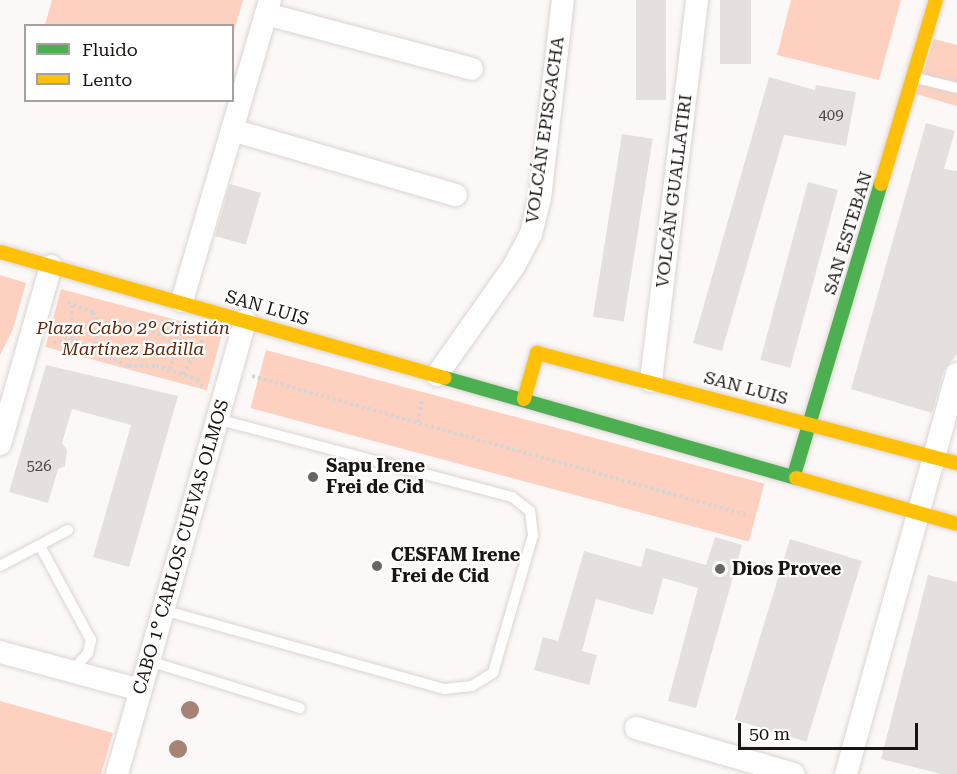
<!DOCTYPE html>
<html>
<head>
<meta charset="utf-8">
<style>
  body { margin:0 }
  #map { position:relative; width:957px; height:774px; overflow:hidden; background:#fcf8f7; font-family:"Roboto Serif",serif }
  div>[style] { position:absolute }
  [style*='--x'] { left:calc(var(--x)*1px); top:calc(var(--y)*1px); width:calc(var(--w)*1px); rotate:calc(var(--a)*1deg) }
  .green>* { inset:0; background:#fed0bf; transform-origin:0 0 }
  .building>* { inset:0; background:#e5e0de; transform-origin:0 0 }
  .path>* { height:4px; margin-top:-2px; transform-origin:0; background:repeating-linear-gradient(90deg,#d7d5d4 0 3px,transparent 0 6px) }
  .roads { filter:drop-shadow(0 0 2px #dad5d3) drop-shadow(0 0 2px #dad5d3) }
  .lane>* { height:10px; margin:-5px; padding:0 5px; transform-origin:5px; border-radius:5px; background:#fffefe }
  .street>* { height:22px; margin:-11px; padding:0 11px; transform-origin:11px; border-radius:11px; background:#fffefe }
  .fast>* { height:14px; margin:-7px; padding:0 7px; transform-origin:7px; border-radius:7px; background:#4caf50 }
  .slow>* { height:14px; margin:-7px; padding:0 7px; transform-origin:7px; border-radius:7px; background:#ffc107 }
  .trees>* { width:18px; height:18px; margin:-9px; border-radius:50%; background:#a68375 }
  .dots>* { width:16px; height:16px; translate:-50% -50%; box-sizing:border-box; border:3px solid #fff; border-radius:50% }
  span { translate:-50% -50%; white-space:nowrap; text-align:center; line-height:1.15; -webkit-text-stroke:4.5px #fff; paint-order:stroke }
  .number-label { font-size:15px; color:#4e4845 }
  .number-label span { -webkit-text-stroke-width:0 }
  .street-label { font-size:18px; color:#1b1512 }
  .park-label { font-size:18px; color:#60240a; font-style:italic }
  .poi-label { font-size:18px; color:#1b1512; font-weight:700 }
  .left { translate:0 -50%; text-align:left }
  .legend { position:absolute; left:24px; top:24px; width:210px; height:78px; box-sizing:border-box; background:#fff; border:2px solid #a4a1a0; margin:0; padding:8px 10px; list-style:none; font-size:18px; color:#1b1512 }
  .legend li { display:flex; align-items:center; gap:12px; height:30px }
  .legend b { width:30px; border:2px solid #a4a1a0 }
  .scale { position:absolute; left:738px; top:723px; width:180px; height:27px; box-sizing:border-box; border:3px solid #1b1512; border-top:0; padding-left:8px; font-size:18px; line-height:21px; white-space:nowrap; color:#1b1512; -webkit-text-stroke:4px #fff; paint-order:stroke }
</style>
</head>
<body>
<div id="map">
  <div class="green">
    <div style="clip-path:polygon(52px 0,243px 0,233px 35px,232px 26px,45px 25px)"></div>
    <div style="clip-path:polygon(791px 0,901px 0,879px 80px,777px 55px)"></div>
    <div style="clip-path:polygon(934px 39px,957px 45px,957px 106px,916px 94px)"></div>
    <div style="clip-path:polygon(0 275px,26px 283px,13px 329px,0 355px)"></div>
    <div style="left:61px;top:289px;width:167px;height:60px;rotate:15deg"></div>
    <div style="left:266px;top:350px;width:516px;height:60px;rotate:15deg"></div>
    <div style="clip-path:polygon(0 701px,113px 733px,101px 774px,0 774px)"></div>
  </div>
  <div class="building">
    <div style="left:636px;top:0;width:30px;height:100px"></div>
    <div style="left:720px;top:0;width:31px;height:64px"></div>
    <div style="clip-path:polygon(769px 77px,815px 90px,816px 85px,856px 92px,846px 146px,784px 135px,722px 351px,693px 343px)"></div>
    <div style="clip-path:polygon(926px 123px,955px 131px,944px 169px,957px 171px,957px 354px,944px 370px,932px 413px,851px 389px)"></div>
    <div style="left:622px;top:134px;width:31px;height:185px;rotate:9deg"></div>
    <div style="left:808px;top:182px;width:31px;height:184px;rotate:15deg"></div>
    <div style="left:230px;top:184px;width:32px;height:54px;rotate:16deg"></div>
    <div style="clip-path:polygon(46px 365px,178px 396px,129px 567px,93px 557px,131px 425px,72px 409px,62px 443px,67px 450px,65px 466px,58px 469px,48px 503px,9px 492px)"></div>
    <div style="clip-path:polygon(715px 537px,742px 545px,696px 708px,668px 701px,698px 588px,663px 578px,653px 615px,596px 599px,582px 651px,597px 655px,589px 685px,534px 670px,543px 637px,558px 641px,584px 551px,641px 567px,646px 548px,706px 565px)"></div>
    <div style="left:790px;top:539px;width:75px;height:189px;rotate:17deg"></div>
    <div style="clip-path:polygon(928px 575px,957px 582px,957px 774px,941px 774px,881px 759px)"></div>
  </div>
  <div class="path">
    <div style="--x:68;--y:302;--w:27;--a:22"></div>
    <div style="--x:93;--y:312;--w:14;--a:65"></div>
    <div style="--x:99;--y:325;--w:25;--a:-7"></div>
    <div style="--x:124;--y:322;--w:24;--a:15"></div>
    <div style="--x:147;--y:328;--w:26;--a:29"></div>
    <div style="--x:170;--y:341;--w:14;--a:-36"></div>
    <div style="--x:71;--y:338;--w:33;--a:-88"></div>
    <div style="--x:53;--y:343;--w:19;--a:-16"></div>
    <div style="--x:71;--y:338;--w:64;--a:26.2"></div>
    <div style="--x:128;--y:366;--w:28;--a:0"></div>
    <div style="--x:156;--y:366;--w:43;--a:17.6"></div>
    <div style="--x:197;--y:379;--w:10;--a:53"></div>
    <div style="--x:94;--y:350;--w:25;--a:-79"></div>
    <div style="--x:170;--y:370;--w:37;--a:-74"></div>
    <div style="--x:183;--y:374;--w:39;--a:-60"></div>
    <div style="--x:252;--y:376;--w:517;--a:15.7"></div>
    <div style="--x:418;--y:422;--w:22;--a:-80"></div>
  </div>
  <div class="roads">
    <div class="lane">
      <div style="--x:916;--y:78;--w:42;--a:13.7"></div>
      <div style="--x:40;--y:546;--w:107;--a:61.5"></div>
      <div style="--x:91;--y:640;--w:13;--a:103"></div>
      <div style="--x:88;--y:653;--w:24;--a:132"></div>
      <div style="--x:0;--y:566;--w:77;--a:-27.9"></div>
      <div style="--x:163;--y:610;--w:292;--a:15.7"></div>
      <div style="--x:444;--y:689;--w:28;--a:-6"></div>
      <div style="--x:472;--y:686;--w:25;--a:-32"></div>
      <div style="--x:493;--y:673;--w:144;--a:-73.8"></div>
      <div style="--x:533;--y:535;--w:24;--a:-97"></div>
      <div style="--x:530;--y:511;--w:23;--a:-142"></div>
      <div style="--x:512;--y:497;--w:305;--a:-165.2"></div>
      <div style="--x:149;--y:661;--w:158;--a:17.3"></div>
    </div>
    <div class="street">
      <div style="--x:266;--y:14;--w:213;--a:14.9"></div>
      <div style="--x:232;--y:130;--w:233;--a:16.2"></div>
      <div style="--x:182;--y:301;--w:314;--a:-73.7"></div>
      <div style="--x:437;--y:375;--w:133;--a:-54.8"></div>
      <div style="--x:514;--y:266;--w:36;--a:-62"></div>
      <div style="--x:531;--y:234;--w:37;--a:-76"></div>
      <div style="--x:540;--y:198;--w:199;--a:-83.4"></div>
      <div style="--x:651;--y:381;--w:384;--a:-83.1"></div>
      <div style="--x:0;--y:444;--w:185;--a:-74"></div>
      <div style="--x:0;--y:652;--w:146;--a:15.1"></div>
      <div style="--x:636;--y:728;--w:164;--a:16.3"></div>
      <div style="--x:117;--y:774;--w:471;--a:-74.2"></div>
      <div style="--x:846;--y:774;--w:415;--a:-74.5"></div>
    </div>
    <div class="fast">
      <div style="--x:445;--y:378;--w:365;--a:15.9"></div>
      <div style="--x:794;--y:475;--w:304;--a:-73.4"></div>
    </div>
    <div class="slow">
      <div style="--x:881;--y:184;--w:192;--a:-73.4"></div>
      <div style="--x:0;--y:252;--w:462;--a:15.8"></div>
      <div style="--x:524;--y:399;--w:48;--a:-74.2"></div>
      <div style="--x:537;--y:353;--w:434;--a:14.7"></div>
      <div style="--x:796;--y:478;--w:167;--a:15.9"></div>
    </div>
  </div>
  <div class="trees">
    <div style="left:190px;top:710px"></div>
    <div style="left:178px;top:749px"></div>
  </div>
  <div class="dots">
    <div style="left:313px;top:477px;background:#6a6462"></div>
    <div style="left:377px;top:566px;background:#6a6462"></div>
    <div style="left:720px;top:569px;background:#6a6462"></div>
  </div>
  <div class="number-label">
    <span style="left:831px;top:116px">409</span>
    <span style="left:39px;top:467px">526</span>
  </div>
  <div class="street-label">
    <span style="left:545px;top:130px;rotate:-82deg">VOLCÁN EPISCACHA</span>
    <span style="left:674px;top:191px;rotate:-83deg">VOLCÁN GUALLATIRI</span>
    <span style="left:848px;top:233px;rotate:-73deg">SAN ESTEBAN</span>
    <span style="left:267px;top:308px;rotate:16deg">SAN LUIS</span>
    <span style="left:746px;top:388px;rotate:15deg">SAN LUIS</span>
    <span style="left:181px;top:547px;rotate:-74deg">CABO 1° CARLOS CUEVAS OLMOS</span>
  </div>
  <div class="park-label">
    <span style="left:133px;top:339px">Plaza Cabo 2º Cristián<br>Martínez Badilla</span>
  </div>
  <div class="poi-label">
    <span class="left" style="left:326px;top:477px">Sapu Irene<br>Frei de Cid</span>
    <span class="left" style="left:391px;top:566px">CESFAM Irene<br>Frei de Cid</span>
    <span class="left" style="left:732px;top:569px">Dios Provee</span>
  </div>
  <ul class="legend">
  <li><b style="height:8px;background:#4caf50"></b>Fluido</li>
  <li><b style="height:8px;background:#ffc107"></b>Lento</li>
  </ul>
  <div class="scale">50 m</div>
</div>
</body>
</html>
